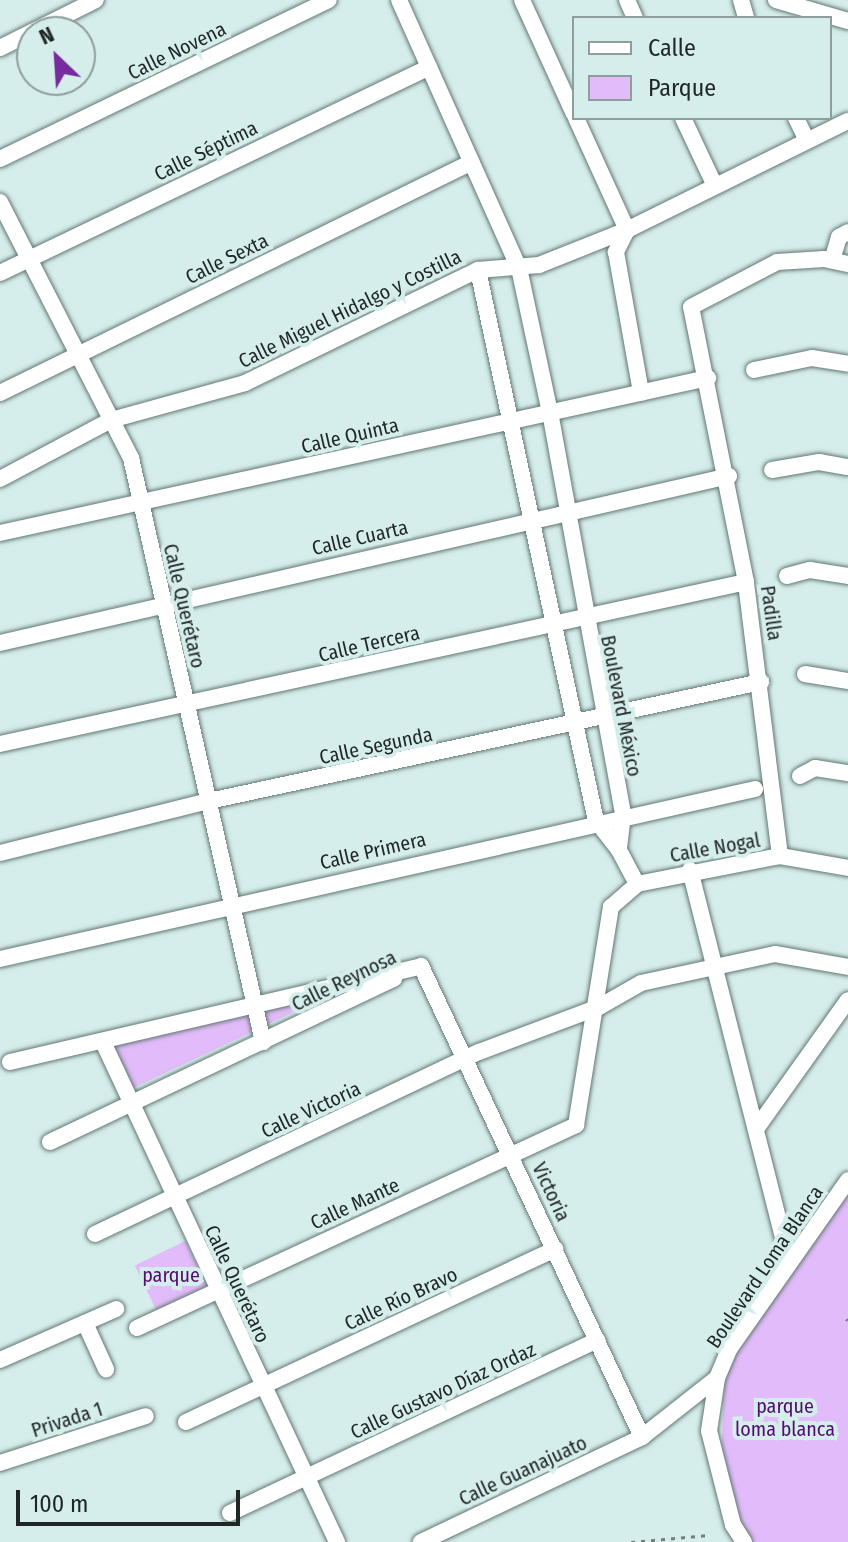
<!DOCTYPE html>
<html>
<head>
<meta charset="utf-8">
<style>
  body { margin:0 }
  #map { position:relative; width:848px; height:1542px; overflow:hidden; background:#d6eeeb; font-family:"Fira Sans Condensed",sans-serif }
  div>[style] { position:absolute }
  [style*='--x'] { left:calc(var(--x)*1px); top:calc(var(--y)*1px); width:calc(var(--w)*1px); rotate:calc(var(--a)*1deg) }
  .green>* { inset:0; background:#e2bcfa; transform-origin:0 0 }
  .path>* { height:3px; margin-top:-1.5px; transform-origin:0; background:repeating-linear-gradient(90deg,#72817f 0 4px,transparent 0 10px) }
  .roads { filter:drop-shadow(0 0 2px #637775) drop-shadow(0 0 2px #637775) }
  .street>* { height:16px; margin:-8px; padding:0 8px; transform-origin:8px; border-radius:8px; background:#fff }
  span { translate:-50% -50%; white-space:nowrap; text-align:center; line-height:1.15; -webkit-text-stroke:8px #d6eeeb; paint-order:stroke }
  .street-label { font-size:20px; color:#1f2726 }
  .park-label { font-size:20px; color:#530c72 }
  .legend { position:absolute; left:572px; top:16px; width:260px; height:104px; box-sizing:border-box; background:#d6eeeb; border:2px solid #8d9e9c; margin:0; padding:10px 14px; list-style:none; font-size:24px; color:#1f2726 }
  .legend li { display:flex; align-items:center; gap:16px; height:40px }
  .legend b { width:40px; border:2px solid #8d9e9c }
  .north { position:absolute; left:16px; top:16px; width:80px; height:80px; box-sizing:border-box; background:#d6eeeb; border:2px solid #8d9e9c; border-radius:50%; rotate:335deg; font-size:22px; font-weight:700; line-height:32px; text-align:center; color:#1f2726 }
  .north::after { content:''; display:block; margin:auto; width:28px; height:36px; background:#772b9d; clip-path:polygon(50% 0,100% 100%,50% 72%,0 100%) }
  .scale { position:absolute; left:16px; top:1490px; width:224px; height:36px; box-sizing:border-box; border:4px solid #1f2726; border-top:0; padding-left:10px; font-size:24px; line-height:28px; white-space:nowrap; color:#1f2726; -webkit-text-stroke:6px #d6eeeb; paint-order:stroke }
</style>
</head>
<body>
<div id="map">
  <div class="green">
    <div style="clip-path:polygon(349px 986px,133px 1088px,114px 1045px)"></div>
    <div style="clip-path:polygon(848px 1195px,848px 1542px,753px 1542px,737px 1513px,721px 1464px,724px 1381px,741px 1341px)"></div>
    <div style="left:185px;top:1241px;width:50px;height:56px;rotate:64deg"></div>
  </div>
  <div class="path">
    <div style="--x:846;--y:1319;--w:2;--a:27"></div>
    <div style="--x:631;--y:1542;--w:78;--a:-5.1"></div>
  </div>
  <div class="roads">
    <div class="street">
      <div style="--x:399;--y:0;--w:294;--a:65.9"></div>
      <div style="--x:519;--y:268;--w:147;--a:77.9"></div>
      <div style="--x:550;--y:412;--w:410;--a:79.7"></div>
      <div style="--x:623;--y:815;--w:35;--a:97"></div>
      <div style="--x:522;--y:0;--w:125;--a:65.5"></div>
      <div style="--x:627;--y:0;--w:20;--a:66"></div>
      <div style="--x:741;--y:0;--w:19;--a:74"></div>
      <div style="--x:776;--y:0;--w:75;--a:16.3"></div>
      <div style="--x:0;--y:48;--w:107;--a:-26.6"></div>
      <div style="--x:576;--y:118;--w:123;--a:65.5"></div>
      <div style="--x:627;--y:230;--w:25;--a:117"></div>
      <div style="--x:616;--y:252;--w:143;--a:79.9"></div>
      <div style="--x:683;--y:118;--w:75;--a:64.8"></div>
      <div style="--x:796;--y:118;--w:25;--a:64"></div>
      <div style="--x:0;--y:159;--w:365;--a:-25.8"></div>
      <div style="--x:0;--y:202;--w:288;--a:62.9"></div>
      <div style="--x:131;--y:458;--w:599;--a:77.26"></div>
      <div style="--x:832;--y:260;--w:24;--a:-73"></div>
      <div style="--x:839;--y:237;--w:10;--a:-29"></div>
      <div style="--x:0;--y:273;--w:476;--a:-25.6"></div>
      <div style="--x:754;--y:370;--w:59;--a:-11.7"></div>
      <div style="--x:812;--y:358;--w:36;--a:9"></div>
      <div style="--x:0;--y:393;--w:525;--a:-26.08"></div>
      <div style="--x:772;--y:470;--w:48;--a:-9.7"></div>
      <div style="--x:819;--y:462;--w:29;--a:10"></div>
      <div style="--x:0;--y:479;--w:126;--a:-28"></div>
      <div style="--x:111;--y:420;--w:139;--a:-15.4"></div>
      <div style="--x:245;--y:383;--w:259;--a:-25.9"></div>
      <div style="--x:478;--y:270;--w:61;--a:-4.7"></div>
      <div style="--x:539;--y:265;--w:95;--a:-21.7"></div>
      <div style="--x:627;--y:230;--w:246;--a:-26.3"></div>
      <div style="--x:0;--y:533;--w:725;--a:-12.35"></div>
      <div style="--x:787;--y:576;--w:24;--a:-15"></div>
      <div style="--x:810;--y:570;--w:38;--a:9"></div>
      <div style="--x:0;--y:643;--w:748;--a:-12.9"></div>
      <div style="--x:805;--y:674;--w:44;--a:9.2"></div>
      <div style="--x:0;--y:744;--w:763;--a:-12.25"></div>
      <div style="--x:800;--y:776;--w:17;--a:-28"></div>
      <div style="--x:815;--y:768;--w:33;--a:9"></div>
      <div style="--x:0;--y:853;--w:215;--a:-14"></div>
      <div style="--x:209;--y:801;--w:565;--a:-12.17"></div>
      <div style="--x:780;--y:856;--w:276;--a:-97.1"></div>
      <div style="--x:746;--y:582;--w:280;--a:-101.3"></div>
      <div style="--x:691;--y:307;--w:97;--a:-27.6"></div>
      <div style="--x:777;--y:262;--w:47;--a:-3.7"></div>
      <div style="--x:824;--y:259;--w:25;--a:12"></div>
      <div style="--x:690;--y:870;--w:403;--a:75.8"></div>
      <div style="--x:637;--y:884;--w:146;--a:-11.1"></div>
      <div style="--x:780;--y:856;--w:69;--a:10"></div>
      <div style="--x:0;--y:959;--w:774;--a:-12.69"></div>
      <div style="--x:421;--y:966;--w:520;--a:64.86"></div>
      <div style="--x:103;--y:1042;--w:552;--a:64.92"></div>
      <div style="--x:10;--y:1062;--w:422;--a:-13.1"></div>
      <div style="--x:756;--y:1129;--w:158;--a:-54.5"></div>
      <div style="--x:50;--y:1142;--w:381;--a:-25.4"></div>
      <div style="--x:95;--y:1234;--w:425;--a:-25.4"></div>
      <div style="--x:479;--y:1052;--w:128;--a:-20.6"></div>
      <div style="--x:599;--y:1007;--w:48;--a:-29.7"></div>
      <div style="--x:641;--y:983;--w:137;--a:-12.2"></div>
      <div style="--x:775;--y:954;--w:74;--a:10.1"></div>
      <div style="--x:85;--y:1323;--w:51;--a:65.5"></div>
      <div style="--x:137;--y:1328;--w:484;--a:-24.8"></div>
      <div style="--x:576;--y:1125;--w:221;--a:-80.9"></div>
      <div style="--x:611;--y:907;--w:35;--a:-41"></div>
      <div style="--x:637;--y:884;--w:38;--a:-118"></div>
      <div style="--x:619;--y:850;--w:37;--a:-128"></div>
      <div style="--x:596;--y:821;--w:563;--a:-102.09"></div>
      <div style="--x:0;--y:1360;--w:127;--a:-23.7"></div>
      <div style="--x:186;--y:1422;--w:408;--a:-25.1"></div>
      <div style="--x:0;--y:1463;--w:153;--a:-17.8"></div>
      <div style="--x:230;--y:1513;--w:406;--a:-25.2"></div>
      <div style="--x:421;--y:1542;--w:245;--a:-25.4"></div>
      <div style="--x:642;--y:1437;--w:95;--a:-38.2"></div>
      <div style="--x:744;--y:1542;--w:20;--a:-123"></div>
      <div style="--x:733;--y:1525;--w:97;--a:-104.3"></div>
      <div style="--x:709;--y:1431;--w:54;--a:-81.4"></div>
      <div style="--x:717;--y:1378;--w:33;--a:-67"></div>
      <div style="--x:730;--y:1348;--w:205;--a:-54.9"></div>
    </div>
  </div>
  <div class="street-label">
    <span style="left:177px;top:51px;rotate:-26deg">Calle Novena</span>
    <span style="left:206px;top:151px;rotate:-26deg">Calle Séptima</span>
    <span style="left:227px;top:259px;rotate:-26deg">Calle Sexta</span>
    <span style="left:350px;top:309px;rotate:-26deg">Calle Miguel Hidalgo y Costilla</span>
    <span style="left:350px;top:436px;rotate:-13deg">Calle Quinta</span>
    <span style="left:360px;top:538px;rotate:-13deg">Calle Cuarta</span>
    <span style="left:184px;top:606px;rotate:77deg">Calle Querétaro</span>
    <span style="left:771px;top:613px;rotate:82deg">Padilla</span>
    <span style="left:369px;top:644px;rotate:-13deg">Calle Tercera</span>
    <span style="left:621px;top:706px;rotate:79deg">Boulevard México</span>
    <span style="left:376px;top:746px;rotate:-12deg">Calle Segunda</span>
    <span style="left:715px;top:848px;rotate:-10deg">Calle Nogal</span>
    <span style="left:373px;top:851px;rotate:-13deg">Calle Primera</span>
    <span style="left:344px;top:981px;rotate:-26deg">Calle Reynosa</span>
    <span style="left:311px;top:1110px;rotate:-25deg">Calle Victoria</span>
    <span style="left:551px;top:1192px;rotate:65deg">Victoria</span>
    <span style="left:355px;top:1204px;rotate:-25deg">Calle Mante</span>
    <span style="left:765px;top:1267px;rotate:-56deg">Boulevard Loma Blanca</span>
    <span style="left:237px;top:1284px;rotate:65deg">Calle Querétaro</span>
    <span style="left:401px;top:1299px;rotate:-25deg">Calle Río Bravo</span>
    <span style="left:443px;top:1391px;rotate:-25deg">Calle Gustavo Díaz Ordaz</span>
    <span style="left:67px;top:1420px;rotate:-18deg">Privada 1</span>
    <span style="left:523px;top:1471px;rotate:-25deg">Calle Guanajuato</span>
  </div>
  <div class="park-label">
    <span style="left:171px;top:1275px">parque</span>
    <span style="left:785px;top:1418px">parque<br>loma blanca</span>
  </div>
  <ul class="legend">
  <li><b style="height:10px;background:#fff"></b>Calle</li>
  <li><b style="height:22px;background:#e2bcfa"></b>Parque</li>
  </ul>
  <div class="north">N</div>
  <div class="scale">100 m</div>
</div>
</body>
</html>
